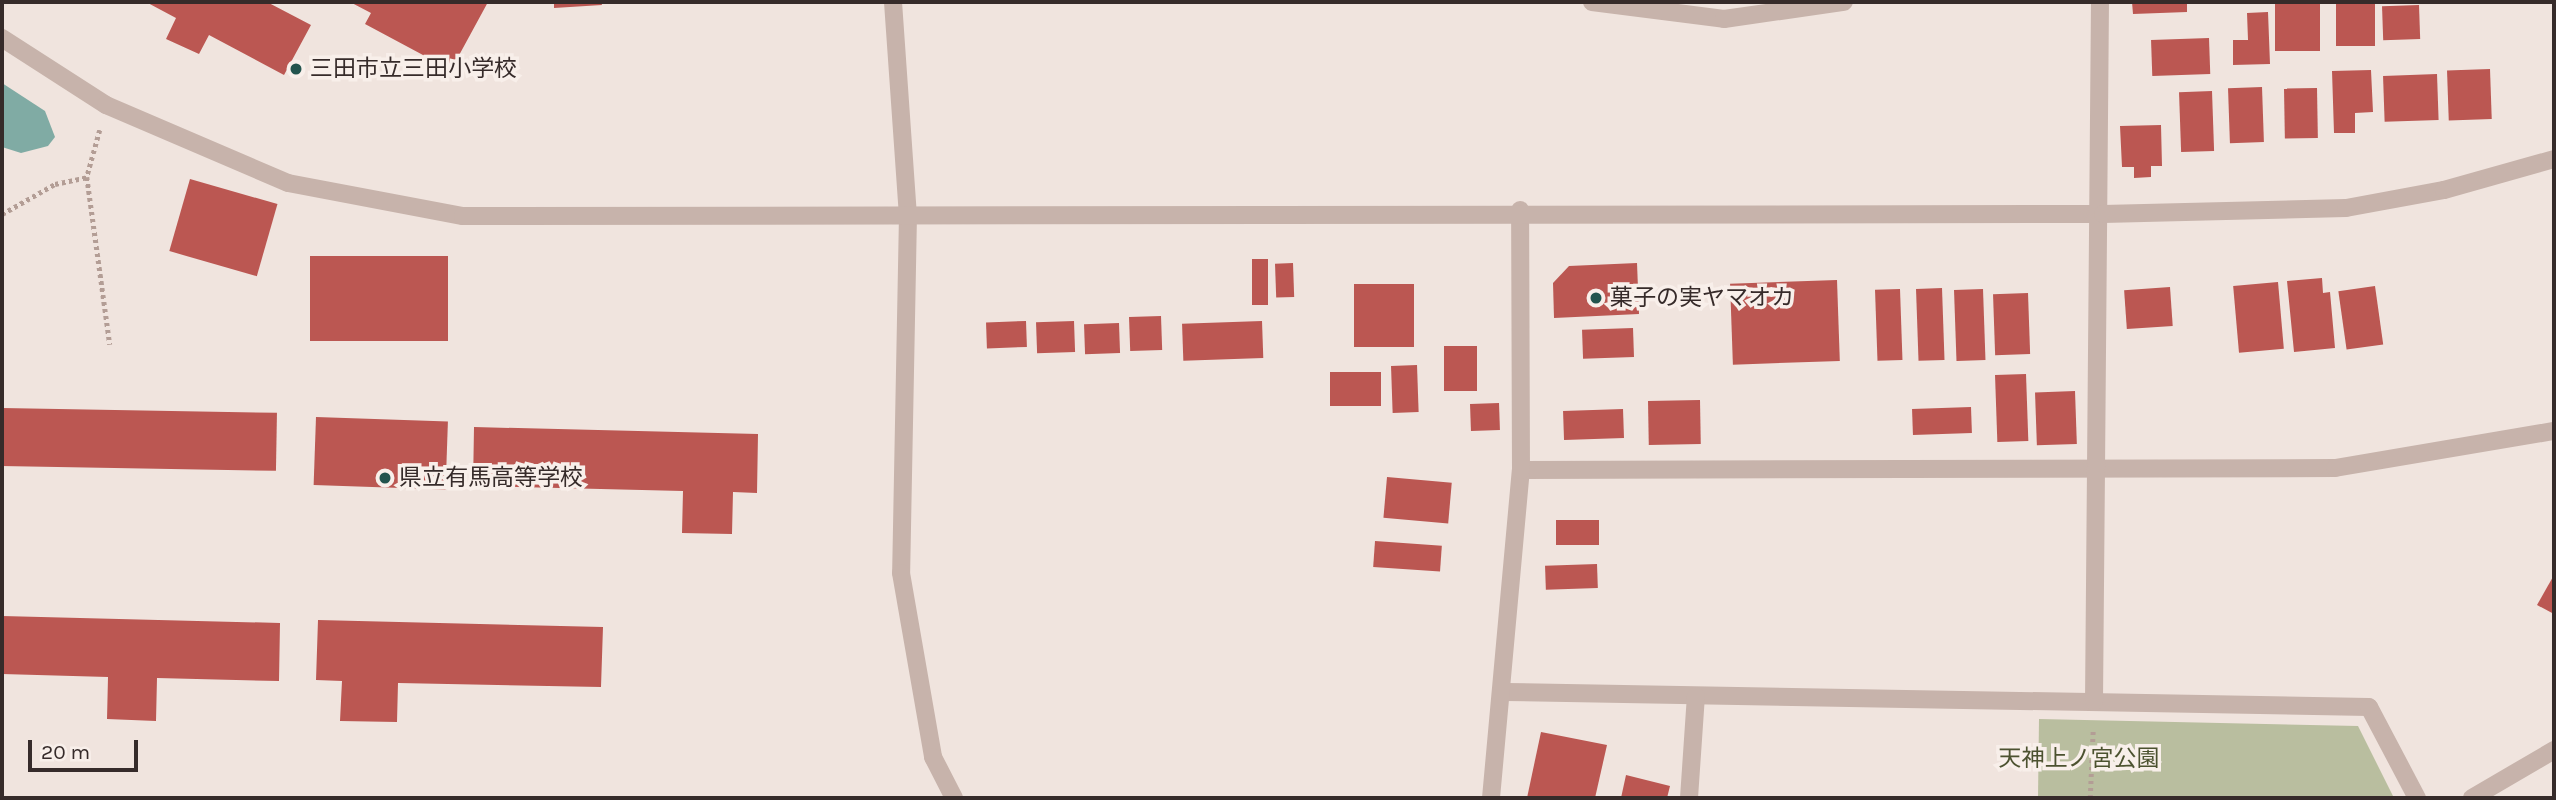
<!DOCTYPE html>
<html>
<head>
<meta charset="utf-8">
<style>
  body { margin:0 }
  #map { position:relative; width:2556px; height:800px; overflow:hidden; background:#f0e4de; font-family:Karla,"Noto Sans JP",sans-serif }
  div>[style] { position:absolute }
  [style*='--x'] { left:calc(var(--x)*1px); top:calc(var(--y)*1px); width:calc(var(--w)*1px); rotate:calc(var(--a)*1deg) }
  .green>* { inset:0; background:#b9be9f }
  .water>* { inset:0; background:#80aba4 }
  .building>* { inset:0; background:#bb5752; transform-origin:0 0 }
  .path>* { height:4.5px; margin-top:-2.25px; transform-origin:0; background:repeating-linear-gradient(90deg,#b39d95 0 3.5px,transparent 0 7px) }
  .minor>* { height:18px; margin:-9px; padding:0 9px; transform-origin:9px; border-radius:9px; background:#c7b3ab }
  .tertiary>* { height:18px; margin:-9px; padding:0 9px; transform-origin:9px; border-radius:9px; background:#c7b3ab }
  .dots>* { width:19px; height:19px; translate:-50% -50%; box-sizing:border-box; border:4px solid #f8efea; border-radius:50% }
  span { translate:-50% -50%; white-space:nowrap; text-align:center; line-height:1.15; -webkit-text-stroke:7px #f8efea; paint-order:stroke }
  .poi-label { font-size:23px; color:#362b2a }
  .left { translate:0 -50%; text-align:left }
  .park-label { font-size:23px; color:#4c5230 }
  .frame { position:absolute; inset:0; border:4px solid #362b2a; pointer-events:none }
  .scale { position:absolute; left:28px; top:740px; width:110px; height:32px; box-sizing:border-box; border:4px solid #362b2a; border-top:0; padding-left:9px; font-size:21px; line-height:24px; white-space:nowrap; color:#362b2a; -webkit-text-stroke:5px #f8efea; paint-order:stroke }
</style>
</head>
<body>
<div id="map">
  <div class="green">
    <div style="clip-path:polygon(2039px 719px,2358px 726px,2394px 798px,2038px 798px)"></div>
  </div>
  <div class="water">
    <div style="clip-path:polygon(2px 83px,45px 111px,55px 137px,48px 146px,21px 153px,2px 147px)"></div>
  </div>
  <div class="building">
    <div style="clip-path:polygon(146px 2px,267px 2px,311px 25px,284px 75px,209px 35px,199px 54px,166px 39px,176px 18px)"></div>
    <div style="clip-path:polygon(350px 2px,488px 2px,451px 70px,365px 24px,371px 13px)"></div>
    <div style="clip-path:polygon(554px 2px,601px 2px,602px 5px,554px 8px)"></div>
    <div style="clip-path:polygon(2132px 2px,2187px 2px,2187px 12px,2133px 14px)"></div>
    <div style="left:2275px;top:2px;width:45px;height:49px"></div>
    <div style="left:2336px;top:2px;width:39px;height:44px"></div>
    <div style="left:2419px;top:5px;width:34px;height:37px;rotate:88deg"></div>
    <div style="clip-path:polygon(2268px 12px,2270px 64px,2233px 65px,2233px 40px,2248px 40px,2247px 13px)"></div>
    <div style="left:2209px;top:38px;width:36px;height:58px;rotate:88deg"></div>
    <div style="left:2490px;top:69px;width:50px;height:43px;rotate:88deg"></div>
    <div style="clip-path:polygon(2371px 70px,2373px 112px,2355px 113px,2355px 133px,2334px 133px,2332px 71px)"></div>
    <div style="left:2437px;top:74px;width:46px;height:54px;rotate:88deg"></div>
    <div style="left:2262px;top:87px;width:55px;height:34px;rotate:88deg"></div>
    <div style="left:2317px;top:88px;width:50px;height:33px;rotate:89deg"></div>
    <div style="left:2212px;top:91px;width:60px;height:33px;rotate:88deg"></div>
    <div style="clip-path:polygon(2161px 125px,2162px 166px,2151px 166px,2151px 177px,2134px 178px,2134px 167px,2122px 167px,2120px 126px)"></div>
    <div style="left:190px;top:179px;width:91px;height:75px;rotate:16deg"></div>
    <div style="left:310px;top:256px;width:138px;height:85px"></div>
    <div style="left:1252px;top:259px;width:16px;height:46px"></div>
    <div style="left:1293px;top:263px;width:34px;height:18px;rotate:88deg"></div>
    <div style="clip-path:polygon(1637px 263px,1639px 314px,1554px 318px,1553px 283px,1569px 266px)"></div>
    <div style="clip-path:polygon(2322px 278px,2323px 293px,2330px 292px,2335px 348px,2294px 352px,2287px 281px)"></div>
    <div style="left:1837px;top:280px;width:81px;height:107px;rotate:88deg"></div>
    <div style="left:2278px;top:282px;width:67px;height:45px;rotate:85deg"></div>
    <div style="left:1354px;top:284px;width:60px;height:63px"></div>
    <div style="left:2375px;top:286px;width:59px;height:37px;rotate:82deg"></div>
    <div style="left:2170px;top:287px;width:39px;height:46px;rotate:86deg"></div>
    <div style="left:1942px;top:288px;width:72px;height:26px;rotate:88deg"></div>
    <div style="left:1900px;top:289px;width:71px;height:25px;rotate:88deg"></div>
    <div style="left:1983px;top:289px;width:71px;height:29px;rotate:88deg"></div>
    <div style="left:2028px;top:293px;width:61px;height:35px;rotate:88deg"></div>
    <div style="left:1161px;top:316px;width:34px;height:32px;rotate:88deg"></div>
    <div style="left:1026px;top:321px;width:26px;height:40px;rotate:88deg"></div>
    <div style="left:1074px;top:321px;width:31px;height:38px;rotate:88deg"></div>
    <div style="left:1262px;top:321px;width:37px;height:80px;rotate:88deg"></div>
    <div style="left:1119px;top:323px;width:30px;height:35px;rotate:88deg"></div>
    <div style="left:1633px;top:328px;width:29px;height:51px;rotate:88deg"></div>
    <div style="left:1444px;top:346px;width:33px;height:45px"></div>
    <div style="left:1417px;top:365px;width:47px;height:26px;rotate:88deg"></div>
    <div style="left:1330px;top:372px;width:51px;height:34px"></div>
    <div style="left:2026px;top:374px;width:67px;height:31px;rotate:88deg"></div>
    <div style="left:2075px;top:391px;width:53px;height:40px;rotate:88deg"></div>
    <div style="left:1700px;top:400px;width:44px;height:52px;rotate:89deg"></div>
    <div style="left:1499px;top:403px;width:27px;height:29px;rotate:88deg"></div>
    <div style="left:1971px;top:407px;width:26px;height:59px;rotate:88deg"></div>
    <div style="left:2px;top:408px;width:275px;height:58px;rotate:1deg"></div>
    <div style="left:1623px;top:409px;width:29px;height:60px;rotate:88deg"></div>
    <div style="left:316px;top:417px;width:132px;height:68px;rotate:2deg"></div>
    <div style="clip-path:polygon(474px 427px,758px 434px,757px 493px,733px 492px,732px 534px,682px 533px,683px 491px,473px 486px)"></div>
    <div style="left:1387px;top:477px;width:65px;height:41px;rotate:5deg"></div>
    <div style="left:1556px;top:520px;width:43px;height:25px"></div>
    <div style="left:1375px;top:541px;width:67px;height:26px;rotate:4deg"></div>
    <div style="left:1597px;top:564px;width:24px;height:52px;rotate:88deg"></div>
    <div style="clip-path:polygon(2554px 575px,2554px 614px,2537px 605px)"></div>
    <div style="clip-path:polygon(2px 616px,280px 623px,279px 681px,157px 678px,156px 721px,107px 719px,108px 677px,2px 674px)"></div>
    <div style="clip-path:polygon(318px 620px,603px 627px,601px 687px,398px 683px,397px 722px,340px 721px,342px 681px,316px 680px)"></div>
    <div style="clip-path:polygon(1541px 732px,1607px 745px,1595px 798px,1527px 798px)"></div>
    <div style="clip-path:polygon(1626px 775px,1670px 786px,1667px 798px,1621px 798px)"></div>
  </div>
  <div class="path">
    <div style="--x:100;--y:130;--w:49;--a:105.5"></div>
    <div style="--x:87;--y:177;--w:169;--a:82.2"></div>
    <div style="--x:2;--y:214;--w:61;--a:-29.5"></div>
    <div style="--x:55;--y:184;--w:33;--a:-12"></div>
    <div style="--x:2090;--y:798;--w:69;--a:-87.5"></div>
  </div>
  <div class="minor">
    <div style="--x:1592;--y:2;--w:133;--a:7.3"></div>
    <div style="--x:1724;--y:19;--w:121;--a:-8.1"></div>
    <div style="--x:1521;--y:470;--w:814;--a:-0.14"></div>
    <div style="--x:2335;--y:468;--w:222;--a:-9.6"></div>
    <div style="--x:1505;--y:692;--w:864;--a:0.99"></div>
    <div style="--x:2369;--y:707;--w:103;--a:62.2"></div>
    <div style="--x:2094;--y:702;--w:700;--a:-89.51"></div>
    <div style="--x:1491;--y:798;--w:329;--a:-84.8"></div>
    <div style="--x:1521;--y:470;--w:260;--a:-90.2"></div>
    <div style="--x:1689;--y:798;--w:102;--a:-86.1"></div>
    <div style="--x:2472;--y:798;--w:95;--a:-30.3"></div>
  </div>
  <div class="tertiary">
    <div style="--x:893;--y:2;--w:214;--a:86"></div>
    <div style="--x:908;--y:215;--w:358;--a:91.1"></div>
    <div style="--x:901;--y:573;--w:187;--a:80.1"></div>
    <div style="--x:933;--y:757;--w:46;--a:62.9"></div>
    <div style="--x:2;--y:38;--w:124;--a:32.8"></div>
    <div style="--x:106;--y:105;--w:198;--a:23.2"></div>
    <div style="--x:288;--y:183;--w:178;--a:10.7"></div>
    <div style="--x:463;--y:216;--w:1640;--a:-0.07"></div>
    <div style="--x:2103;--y:214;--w:243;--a:-1.4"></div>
    <div style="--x:2346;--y:208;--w:100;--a:-10.4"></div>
    <div style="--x:2444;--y:190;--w:114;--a:-15.7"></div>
  </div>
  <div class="dots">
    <div style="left:296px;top:69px;background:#23544e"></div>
    <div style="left:1596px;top:298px;background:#23544e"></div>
    <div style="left:385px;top:478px;background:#23544e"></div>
  </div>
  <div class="poi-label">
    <span class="left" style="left:310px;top:69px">三田市立三田小学校</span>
    <span class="left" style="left:1610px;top:298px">菓子の実ヤマオカ</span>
    <span class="left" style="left:399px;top:478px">県立有馬高等学校</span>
  </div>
  <div class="park-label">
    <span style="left:2079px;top:759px">天神上ノ宮公園</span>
  </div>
  <div class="frame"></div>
  <div class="scale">20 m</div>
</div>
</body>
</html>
